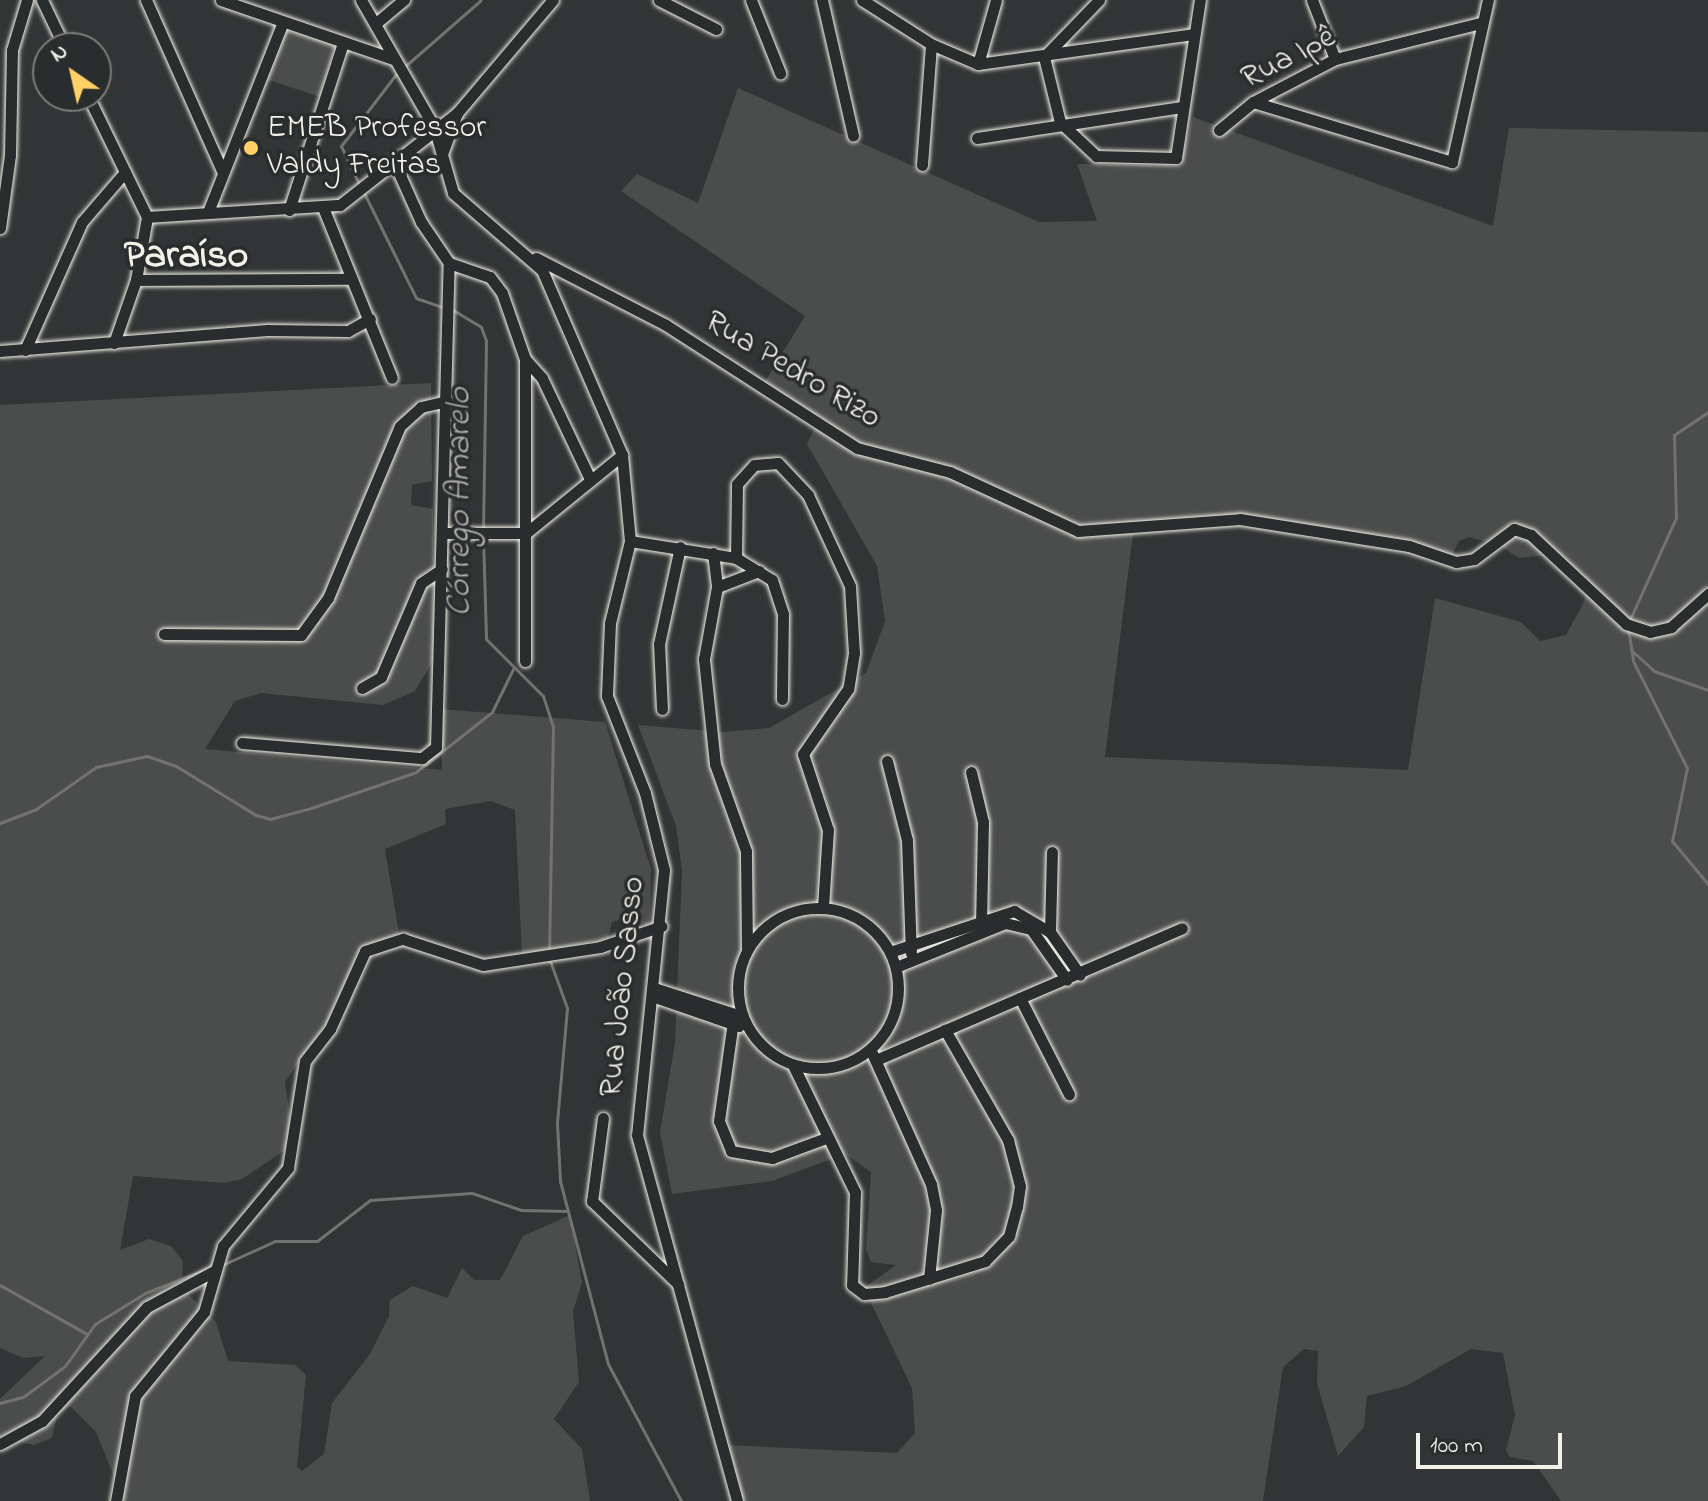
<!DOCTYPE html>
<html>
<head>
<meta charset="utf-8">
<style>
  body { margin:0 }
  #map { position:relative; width:1708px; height:1501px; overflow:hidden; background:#323535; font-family:"Indie Flower",sans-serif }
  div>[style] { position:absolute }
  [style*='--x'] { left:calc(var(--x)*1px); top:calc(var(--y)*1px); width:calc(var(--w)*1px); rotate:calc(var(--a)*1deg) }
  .green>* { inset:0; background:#4b4d4c }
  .stream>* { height:3px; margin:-1.5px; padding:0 1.5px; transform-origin:1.5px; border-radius:1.5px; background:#727370 }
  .roads { filter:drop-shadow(0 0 2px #f4f1e8) drop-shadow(0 0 2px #f4f1e8) }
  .street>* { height:11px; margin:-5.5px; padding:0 5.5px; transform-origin:5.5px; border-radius:5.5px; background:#2a2d2e }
  .street>.ring { margin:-5.5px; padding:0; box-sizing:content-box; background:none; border:11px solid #2a2d2e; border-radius:50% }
  .dots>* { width:22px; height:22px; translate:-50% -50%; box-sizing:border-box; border:4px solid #2a2d2e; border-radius:50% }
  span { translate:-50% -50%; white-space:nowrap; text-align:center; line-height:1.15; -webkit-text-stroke:7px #2a2d2e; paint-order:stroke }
  .street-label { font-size:32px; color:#f4f1e8 }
  .poi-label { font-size:32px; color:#f4f1e8 }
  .left { translate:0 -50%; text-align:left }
  .water-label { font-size:34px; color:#b3b2ac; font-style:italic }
  .district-label { font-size:40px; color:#f4f1e8; font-weight:700 }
  .north { position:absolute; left:32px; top:32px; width:80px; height:80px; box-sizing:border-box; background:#2a2d2e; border:2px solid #7b7b78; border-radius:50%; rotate:326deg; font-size:22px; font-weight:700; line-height:32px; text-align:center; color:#f4f1e8 }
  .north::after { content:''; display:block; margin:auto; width:28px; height:36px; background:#ffd166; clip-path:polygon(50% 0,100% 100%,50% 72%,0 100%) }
  .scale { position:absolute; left:1416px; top:1433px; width:146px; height:36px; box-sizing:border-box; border:4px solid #f4f1e8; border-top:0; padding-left:10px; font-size:24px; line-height:28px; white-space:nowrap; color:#f4f1e8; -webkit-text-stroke:6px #2a2d2e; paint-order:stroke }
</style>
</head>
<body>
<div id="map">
  <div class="green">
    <div style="clip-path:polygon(285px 30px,335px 45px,320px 97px,263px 78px)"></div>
    <div style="clip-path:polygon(evenodd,738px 88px,1039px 222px,1097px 221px,1077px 164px,1180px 166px,1193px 117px,1493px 226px,1509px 128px,1708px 132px,1708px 1501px,1561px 1501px,1533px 1461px,1510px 1457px,1506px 1450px,1515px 1415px,1503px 1353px,1471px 1349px,1406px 1386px,1367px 1396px,1364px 1427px,1338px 1456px,1317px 1383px,1318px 1351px,1304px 1349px,1283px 1367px,1263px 1501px,742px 1501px,727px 1445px,897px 1453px,915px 1433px,912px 1388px,864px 1288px,896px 1265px,871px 1262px,866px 1249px,871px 1172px,845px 1154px,772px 1181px,672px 1194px,660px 1132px,675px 1043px,682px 870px,676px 826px,638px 725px,722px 732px,769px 728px,866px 673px,885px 621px,877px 566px,807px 444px,816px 425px,763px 385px,805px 316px,621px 191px,637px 174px,698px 203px,738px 88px,1277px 525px,1450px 559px,1459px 541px,1469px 537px,1499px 545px,1519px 558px,1545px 555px,1587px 589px,1583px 604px,1566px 635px,1540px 641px,1521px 622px,1435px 598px,1408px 770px,1105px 757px,1134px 526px,1277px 525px)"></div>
    <div style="clip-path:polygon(431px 383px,432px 481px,412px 485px,411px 505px,433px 509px,434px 659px,415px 691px,383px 705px,261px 693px,235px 701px,205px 749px,442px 770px,440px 709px,605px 722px,651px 869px,650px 927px,626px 917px,612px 922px,608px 938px,522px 955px,515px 810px,491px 801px,445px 809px,446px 824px,385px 849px,399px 933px,358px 953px,331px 1017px,285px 1082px,294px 1144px,242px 1179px,224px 1183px,133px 1176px,120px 1250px,149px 1239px,171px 1246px,183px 1261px,182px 1288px,216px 1322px,228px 1361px,295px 1365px,306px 1375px,297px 1467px,302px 1471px,324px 1454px,332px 1403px,370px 1354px,389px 1316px,390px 1300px,413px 1286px,447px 1298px,462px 1268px,474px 1280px,500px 1280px,523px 1236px,570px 1215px,582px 1283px,573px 1311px,579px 1382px,554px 1419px,582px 1449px,590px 1501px,124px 1501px,96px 1432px,70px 1406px,57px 1415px,52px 1438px,34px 1445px,0 1438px,0 1399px,45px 1356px,23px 1358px,0 1348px,0 405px)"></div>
  </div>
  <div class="stream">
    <div style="--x:403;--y:68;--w:103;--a:-41.1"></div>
    <div style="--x:359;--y:184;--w:42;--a:-115.3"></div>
    <div style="--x:341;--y:146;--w:92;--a:-52.5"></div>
    <div style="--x:363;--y:191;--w:119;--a:63.6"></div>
    <div style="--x:416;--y:298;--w:31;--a:19"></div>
    <div style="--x:453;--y:310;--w:33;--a:31"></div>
    <div style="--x:481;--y:327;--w:15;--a:70"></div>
    <div style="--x:486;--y:341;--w:187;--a:90.9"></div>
    <div style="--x:483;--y:536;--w:103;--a:88.3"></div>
    <div style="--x:486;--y:639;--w:81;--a:45"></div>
    <div style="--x:543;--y:696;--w:33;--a:72"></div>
    <div style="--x:553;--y:727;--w:223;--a:91"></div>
    <div style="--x:1631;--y:617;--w:109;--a:-65.6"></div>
    <div style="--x:1676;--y:518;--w:83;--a:-91.4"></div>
    <div style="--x:1674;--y:435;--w:41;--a:-34.1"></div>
    <div style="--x:1628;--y:628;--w:33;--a:81"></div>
    <div style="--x:1633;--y:661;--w:120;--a:63.2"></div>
    <div style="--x:1687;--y:768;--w:75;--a:101.6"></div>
    <div style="--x:1672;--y:841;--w:56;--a:50.1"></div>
    <div style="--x:1631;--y:650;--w:31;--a:42"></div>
    <div style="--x:1654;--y:671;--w:57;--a:19.4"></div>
    <div style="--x:0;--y:823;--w:39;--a:-21"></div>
    <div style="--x:36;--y:809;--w:73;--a:-35"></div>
    <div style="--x:96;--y:767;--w:52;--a:-12.2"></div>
    <div style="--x:147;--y:756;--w:31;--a:19"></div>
    <div style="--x:176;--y:766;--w:94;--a:31.5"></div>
    <div style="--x:256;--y:815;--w:15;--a:16"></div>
    <div style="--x:270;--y:819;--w:42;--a:-15"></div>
    <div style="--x:311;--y:808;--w:111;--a:-18.9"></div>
    <div style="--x:416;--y:772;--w:97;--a:-38.3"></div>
    <div style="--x:492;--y:712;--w:50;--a:-63.9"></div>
    <div style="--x:549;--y:958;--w:53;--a:70.2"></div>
    <div style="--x:567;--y:1008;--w:115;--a:95"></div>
    <div style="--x:557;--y:1123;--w:58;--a:87"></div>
    <div style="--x:560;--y:1181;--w:189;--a:75.3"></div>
    <div style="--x:608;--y:1364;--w:155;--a:61.9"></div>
    <div style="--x:220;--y:1266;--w:60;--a:-24.4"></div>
    <div style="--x:275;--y:1241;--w:42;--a:0"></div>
    <div style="--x:317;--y:1241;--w:67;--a:-37.7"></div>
    <div style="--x:370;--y:1200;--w:102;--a:-3.9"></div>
    <div style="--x:472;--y:1193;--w:52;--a:19.1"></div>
    <div style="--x:521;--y:1210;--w:47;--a:1.2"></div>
    <div style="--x:0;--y:1285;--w:100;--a:29.4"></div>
    <div style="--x:0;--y:1403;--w:24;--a:-15"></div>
    <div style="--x:23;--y:1397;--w:52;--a:-36.4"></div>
    <div style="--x:65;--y:1366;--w:52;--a:-54.5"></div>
    <div style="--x:95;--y:1324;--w:59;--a:-31.8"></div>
    <div style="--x:145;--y:1293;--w:69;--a:-21.3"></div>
  </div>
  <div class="roads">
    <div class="street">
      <div style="--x:42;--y:0;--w:53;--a:64.4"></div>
      <div style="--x:146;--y:0;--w:187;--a:66"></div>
      <div style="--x:221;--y:0;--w:182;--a:18.9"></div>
      <div style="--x:361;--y:0;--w:146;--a:60.1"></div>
      <div style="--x:434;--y:127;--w:69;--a:73.9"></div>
      <div style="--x:453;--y:193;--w:118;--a:40.9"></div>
      <div style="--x:542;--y:270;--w:202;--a:66.6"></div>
      <div style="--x:622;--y:455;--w:86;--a:84.7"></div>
      <div style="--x:630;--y:541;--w:84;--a:103.7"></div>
      <div style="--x:610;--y:623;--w:73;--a:92.4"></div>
      <div style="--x:607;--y:696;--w:104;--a:68.6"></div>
      <div style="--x:645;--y:793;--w:79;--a:76.1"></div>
      <div style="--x:664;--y:870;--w:266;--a:95.8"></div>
      <div style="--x:637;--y:1135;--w:379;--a:74.7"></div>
      <div style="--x:659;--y:0;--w:64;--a:27"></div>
      <div style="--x:751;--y:0;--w:79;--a:68.3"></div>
      <div style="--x:822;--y:0;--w:139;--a:77.1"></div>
      <div style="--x:862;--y:0;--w:82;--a:32.5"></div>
      <div style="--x:931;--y:44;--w:51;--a:23.1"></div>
      <div style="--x:978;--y:64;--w:217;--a:-7.9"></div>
      <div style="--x:1099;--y:0;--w:79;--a:134"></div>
      <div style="--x:1044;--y:57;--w:67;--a:76.2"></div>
      <div style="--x:1060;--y:122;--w:50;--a:43.4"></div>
      <div style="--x:1096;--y:156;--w:80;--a:1.4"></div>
      <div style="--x:1176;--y:158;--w:160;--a:-81.4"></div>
      <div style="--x:1312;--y:0;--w:63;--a:68.7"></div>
      <div style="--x:375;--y:24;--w:38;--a:-40"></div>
      <div style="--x:978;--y:64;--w:66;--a:-74.3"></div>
      <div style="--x:88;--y:96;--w:135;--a:64"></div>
      <div style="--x:1253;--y:102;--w:208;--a:16.8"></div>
      <div style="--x:1452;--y:162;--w:166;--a:-77.5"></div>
      <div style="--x:1219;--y:130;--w:44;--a:-39.5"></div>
      <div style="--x:1253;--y:102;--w:93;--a:-27.7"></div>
      <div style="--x:1335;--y:59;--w:150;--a:-13.9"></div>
      <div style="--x:977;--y:138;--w:207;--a:-8.6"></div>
      <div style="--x:442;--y:154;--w:44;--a:-69.9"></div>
      <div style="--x:922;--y:165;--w:121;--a:-85.7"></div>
      <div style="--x:289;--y:210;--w:176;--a:-72.1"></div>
      <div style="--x:324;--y:210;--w:181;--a:68"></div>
      <div style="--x:208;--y:212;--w:204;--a:-68.5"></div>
      <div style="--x:147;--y:217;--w:193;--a:-3.6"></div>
      <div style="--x:340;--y:205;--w:149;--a:-38.2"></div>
      <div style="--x:457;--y:113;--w:148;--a:-49.7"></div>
      <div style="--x:0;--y:228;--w:74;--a:-82.2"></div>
      <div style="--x:10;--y:155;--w:105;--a:-88.9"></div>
      <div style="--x:12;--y:50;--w:52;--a:-73.3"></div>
      <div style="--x:536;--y:258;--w:146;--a:27.3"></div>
      <div style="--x:666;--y:325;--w:227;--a:32.8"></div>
      <div style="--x:857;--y:448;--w:96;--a:14.5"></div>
      <div style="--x:950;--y:472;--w:141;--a:24.7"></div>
      <div style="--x:1078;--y:531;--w:162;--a:-4.2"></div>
      <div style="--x:1240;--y:519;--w:171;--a:9.1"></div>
      <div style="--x:1409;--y:546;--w:50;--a:18.8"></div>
      <div style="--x:1456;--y:562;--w:18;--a:-9"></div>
      <div style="--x:1474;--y:559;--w:50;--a:-36.9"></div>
      <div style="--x:1514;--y:529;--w:18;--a:19"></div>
      <div style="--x:1531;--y:535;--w:130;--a:43.1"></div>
      <div style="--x:1626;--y:624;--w:25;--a:18"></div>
      <div style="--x:1650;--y:632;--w:22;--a:-13"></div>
      <div style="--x:1671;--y:627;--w:50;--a:-41.7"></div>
      <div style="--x:449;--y:263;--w:43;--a:18.9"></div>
      <div style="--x:490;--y:277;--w:20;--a:53"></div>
      <div style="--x:502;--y:293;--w:70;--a:70.8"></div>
      <div style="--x:525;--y:359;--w:25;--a:48"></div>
      <div style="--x:542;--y:378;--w:112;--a:64.6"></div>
      <div style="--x:136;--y:280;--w:212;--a:-0.3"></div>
      <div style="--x:114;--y:343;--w:67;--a:-70.8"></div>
      <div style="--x:136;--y:280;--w:64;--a:-80.1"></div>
      <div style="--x:25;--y:350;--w:140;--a:-66"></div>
      <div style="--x:82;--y:222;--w:66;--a:-49.3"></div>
      <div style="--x:0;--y:351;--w:268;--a:-4.5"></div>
      <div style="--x:267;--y:330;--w:81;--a:0.7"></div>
      <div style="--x:348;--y:331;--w:25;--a:-29"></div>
      <div style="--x:443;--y:533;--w:83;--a:0"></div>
      <div style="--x:526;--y:533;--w:124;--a:-39.1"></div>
      <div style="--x:630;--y:541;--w:107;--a:9.1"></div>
      <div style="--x:736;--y:558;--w:42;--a:31.4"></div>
      <div style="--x:772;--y:580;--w:36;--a:72"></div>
      <div style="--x:783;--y:614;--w:85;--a:90.7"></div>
      <div style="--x:713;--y:553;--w:34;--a:83"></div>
      <div style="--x:736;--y:558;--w:74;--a:-89.2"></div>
      <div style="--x:737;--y:484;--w:25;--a:-48"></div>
      <div style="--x:754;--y:465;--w:24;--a:-5"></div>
      <div style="--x:778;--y:463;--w:44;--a:46.8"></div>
      <div style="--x:808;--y:495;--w:100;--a:65.2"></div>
      <div style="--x:850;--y:586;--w:67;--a:86.6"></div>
      <div style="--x:854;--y:653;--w:36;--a:99"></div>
      <div style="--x:848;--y:689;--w:79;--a:124.7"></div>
      <div style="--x:803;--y:754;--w:80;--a:71.8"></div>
      <div style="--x:828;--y:830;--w:78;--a:93.7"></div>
      <div style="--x:164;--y:634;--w:137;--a:0.4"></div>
      <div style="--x:301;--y:635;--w:46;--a:-53.9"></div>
      <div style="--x:328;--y:598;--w:186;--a:-67.3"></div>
      <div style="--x:400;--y:426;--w:28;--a:-42"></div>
      <div style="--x:421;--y:407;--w:27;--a:-13"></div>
      <div style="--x:525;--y:661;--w:302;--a:-90"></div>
      <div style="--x:362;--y:688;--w:22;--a:-30"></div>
      <div style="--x:381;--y:677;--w:102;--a:-66.9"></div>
      <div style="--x:421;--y:583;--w:25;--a:-34"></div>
      <div style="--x:662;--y:709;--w:65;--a:-92.6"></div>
      <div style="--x:659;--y:644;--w:99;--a:-77.8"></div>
      <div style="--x:242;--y:743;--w:181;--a:4.8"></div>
      <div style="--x:422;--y:758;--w:18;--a:-38"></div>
      <div style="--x:436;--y:747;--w:484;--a:-88.5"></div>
      <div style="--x:449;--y:263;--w:50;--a:-124.3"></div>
      <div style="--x:421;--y:222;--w:66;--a:-114.2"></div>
      <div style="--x:887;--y:761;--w:81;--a:75.8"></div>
      <div style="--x:907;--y:840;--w:113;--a:88"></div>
      <div style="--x:971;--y:772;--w:51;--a:76.5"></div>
      <div style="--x:983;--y:822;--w:102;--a:91.1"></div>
      <div class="ring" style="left:738px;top:908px;width:149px;height:149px"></div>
      <div style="--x:1050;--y:932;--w:80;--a:-88.6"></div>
      <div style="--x:747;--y:950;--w:99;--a:-90.6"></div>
      <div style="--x:746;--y:851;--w:92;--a:-109.6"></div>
      <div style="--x:715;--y:764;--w:106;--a:-96"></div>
      <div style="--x:704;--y:659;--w:73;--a:-79.8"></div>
      <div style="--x:717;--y:587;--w:45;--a:-20.9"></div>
      <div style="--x:890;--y:952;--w:131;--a:-18.3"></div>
      <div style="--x:1014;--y:911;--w:42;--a:30.3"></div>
      <div style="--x:1050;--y:932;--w:52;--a:55.1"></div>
      <div style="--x:896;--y:967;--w:118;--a:-22"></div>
      <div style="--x:1005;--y:923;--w:27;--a:13"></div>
      <div style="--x:1031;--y:929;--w:62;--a:54.8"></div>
      <div style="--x:654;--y:988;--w:88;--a:17.8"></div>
      <div style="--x:652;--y:996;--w:92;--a:19"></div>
      <div style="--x:1020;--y:998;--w:108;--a:63"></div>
      <div style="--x:734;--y:1014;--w:108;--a:98"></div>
      <div style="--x:719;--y:1121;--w:32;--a:68"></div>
      <div style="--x:731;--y:1151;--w:42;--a:9.7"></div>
      <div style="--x:772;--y:1158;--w:58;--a:-20.3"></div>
      <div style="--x:872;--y:1053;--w:144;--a:65.8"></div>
      <div style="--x:931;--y:1184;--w:26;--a:79"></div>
      <div style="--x:936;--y:1210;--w:69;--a:95.8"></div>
      <div style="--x:876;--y:1060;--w:333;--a:-23.3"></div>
      <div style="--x:793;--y:1065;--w:141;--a:64"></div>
      <div style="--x:855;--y:1192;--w:93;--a:91.8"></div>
      <div style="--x:852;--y:1285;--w:15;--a:37"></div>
      <div style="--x:864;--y:1294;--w:21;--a:-5"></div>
      <div style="--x:885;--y:1292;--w:105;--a:-17.2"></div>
      <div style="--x:985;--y:1261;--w:35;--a:-46"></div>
      <div style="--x:1009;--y:1236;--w:30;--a:-75"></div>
      <div style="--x:1017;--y:1207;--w:21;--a:-82"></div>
      <div style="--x:1020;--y:1186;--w:48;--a:-104.6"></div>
      <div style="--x:1008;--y:1140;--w:127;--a:-119.8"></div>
      <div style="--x:603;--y:1118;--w:84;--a:97.5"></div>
      <div style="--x:592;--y:1201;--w:120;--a:44"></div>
      <div style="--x:0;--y:1444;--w:48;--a:-28.7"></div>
      <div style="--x:42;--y:1421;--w:155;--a:-47.4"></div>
      <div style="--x:147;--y:1307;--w:78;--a:-28.2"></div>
      <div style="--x:116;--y:1501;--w:107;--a:-79.7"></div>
      <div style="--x:135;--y:1396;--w:109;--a:-50.6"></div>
      <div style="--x:204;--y:1312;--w:69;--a:-73.9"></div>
      <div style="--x:223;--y:1246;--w:102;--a:-50.2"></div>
      <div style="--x:288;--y:1168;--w:108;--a:-81"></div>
      <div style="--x:305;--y:1061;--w:41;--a:-52"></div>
      <div style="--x:330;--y:1029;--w:85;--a:-65.8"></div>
      <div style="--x:365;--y:951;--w:40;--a:-18"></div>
      <div style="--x:403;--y:939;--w:84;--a:18"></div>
      <div style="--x:483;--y:965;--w:118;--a:-8.7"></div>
      <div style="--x:600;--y:947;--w:65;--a:-18.7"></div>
    </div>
  </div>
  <div class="dots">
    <div style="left:251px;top:148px;background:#ffd166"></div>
  </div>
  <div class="street-label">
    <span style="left:1289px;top:59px;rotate:-27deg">Rua Ipê</span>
    <span style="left:792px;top:371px;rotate:31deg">Rua Pedro Rizo</span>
    <span style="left:624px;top:987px;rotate:-84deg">Rua João Sasso</span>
  </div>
  <div class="poi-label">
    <span class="left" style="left:267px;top:148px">EMEB Professor<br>Valdy Freitas</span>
  </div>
  <div class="water-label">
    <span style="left:461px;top:502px;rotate:-90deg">Córrego Amarelo</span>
  </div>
  <div class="district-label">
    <span style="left:186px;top:257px">Paraíso</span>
  </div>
  <div class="north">N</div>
  <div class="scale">100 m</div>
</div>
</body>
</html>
